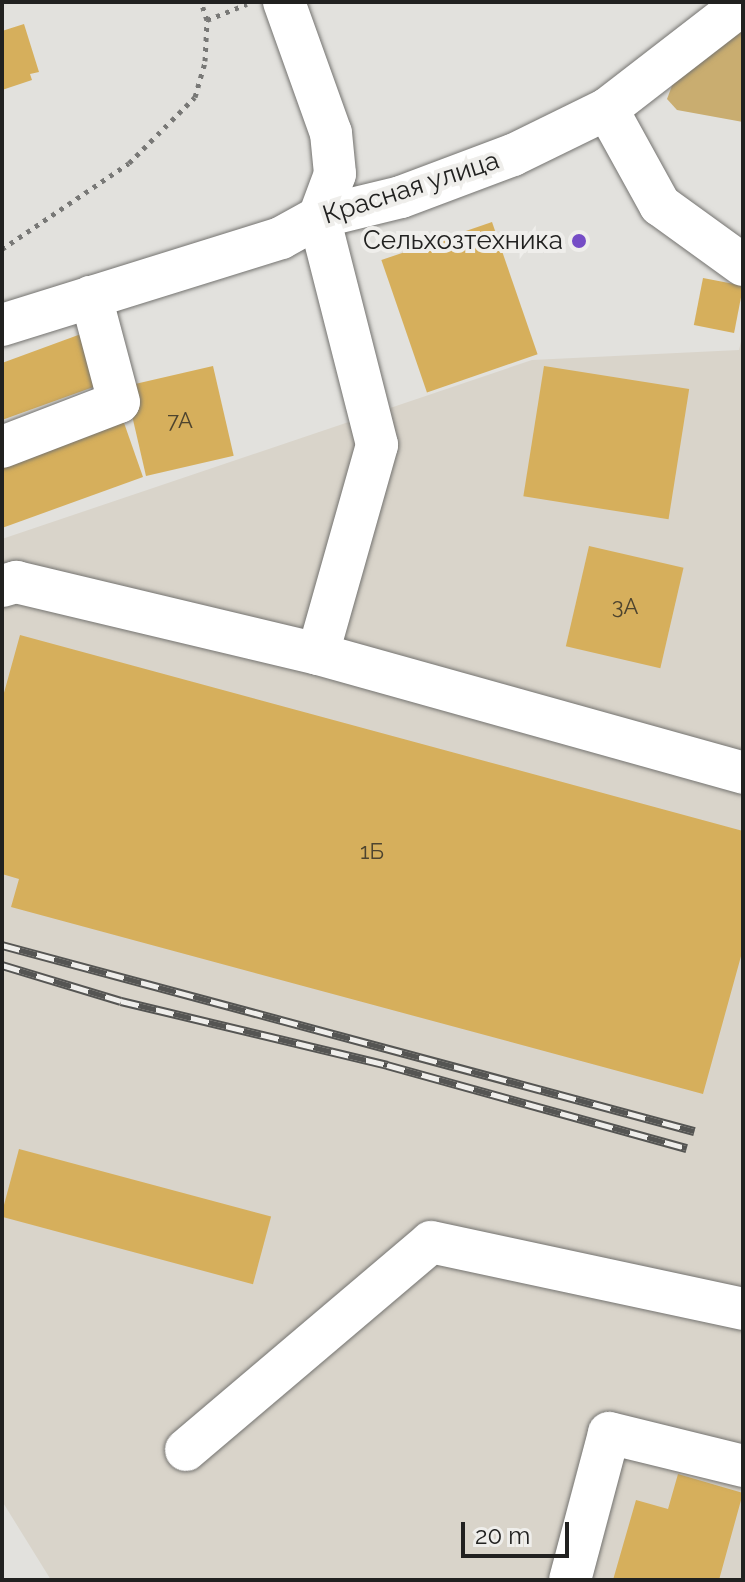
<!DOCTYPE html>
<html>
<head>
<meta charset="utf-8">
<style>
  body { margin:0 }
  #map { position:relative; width:745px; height:1582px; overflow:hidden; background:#e2e1dd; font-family:Raleway,sans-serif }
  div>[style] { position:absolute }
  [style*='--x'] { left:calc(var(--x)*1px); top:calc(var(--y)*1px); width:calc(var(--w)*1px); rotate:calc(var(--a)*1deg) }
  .built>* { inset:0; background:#d9d4ca }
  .green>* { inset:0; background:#c9ad70 }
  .building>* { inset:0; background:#d6af5c; transform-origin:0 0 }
  .path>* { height:5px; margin-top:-2.5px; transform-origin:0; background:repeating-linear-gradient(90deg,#787876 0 4px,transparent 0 10px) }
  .roads { filter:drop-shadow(0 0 2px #747370) drop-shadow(0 0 2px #747370) }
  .minor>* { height:42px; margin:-21px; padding:0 21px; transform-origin:21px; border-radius:21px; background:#fff }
  .rail>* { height:9px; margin-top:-4.5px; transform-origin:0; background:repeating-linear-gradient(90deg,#efeeeb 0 18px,#555553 0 36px); box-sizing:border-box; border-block:2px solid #555553 }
  .dots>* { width:22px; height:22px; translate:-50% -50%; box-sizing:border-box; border:4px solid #efeeeb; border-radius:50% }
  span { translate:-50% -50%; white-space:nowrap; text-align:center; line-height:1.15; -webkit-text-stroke:8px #efeeeb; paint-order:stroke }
  .number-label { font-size:22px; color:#4e442f }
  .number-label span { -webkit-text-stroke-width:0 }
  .street-label { font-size:26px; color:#212120 }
  .poi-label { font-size:26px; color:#212120 }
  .right { translate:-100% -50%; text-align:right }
  .frame { position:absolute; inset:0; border:4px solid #212120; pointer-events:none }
  .scale { position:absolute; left:461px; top:1522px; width:108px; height:36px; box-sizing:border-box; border:4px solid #212120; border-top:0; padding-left:10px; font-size:24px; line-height:28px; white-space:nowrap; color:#212120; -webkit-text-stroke:6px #efeeeb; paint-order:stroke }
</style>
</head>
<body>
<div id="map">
  <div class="built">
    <div style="clip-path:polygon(743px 333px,743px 1580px,51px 1580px,2px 1501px,2px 539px,532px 360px,739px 350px)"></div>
  </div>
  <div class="green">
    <div style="clip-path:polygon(743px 22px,743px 122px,677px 110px,667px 99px,676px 75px)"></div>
  </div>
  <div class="building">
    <div style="clip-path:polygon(24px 24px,39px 72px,30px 74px,32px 80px,2px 90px,2px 31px)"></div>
    <div style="left:492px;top:222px;width:140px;height:117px;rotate:71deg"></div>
    <div style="left:703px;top:278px;width:41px;height:48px;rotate:11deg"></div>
    <div style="clip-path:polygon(81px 334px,99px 385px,2px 420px,2px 363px)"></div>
    <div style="left:213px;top:366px;width:92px;height:90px;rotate:77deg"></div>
    <div style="left:544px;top:366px;width:147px;height:132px;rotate:9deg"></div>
    <div style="clip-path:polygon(123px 420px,143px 477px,2px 528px,2px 464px)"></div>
    <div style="left:589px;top:546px;width:97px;height:103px;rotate:13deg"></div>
    <div style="clip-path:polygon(20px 635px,743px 831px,743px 949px,703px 1094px,11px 907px,19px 879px,2px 874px,2px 700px)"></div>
    <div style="left:19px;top:1149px;width:261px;height:70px;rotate:15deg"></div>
    <div style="clip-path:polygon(678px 1474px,743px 1493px,719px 1580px,613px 1580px,636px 1500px,668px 1509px)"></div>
  </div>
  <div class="path">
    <div style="--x:207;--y:20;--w:43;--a:-21.8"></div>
    <div style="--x:2;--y:249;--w:153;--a:-34.1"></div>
    <div style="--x:129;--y:163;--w:93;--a:-45"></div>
    <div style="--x:195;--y:97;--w:37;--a:-74"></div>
    <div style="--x:205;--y:61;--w:41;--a:-87.2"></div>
    <div style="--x:207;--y:20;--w:19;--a:-108"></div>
  </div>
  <div class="roads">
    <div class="minor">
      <div style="--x:284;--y:2;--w:139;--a:70.3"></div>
      <div style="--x:331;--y:133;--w:41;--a:84.4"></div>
      <div style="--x:335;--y:174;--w:46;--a:110.4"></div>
      <div style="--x:607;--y:109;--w:110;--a:61.1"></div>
      <div style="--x:660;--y:205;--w:102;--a:35.9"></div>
      <div style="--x:319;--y:217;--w:235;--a:75.7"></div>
      <div style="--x:377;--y:445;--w:217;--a:105.8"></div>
      <div style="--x:318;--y:654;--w:441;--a:15.6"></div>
      <div style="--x:2;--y:325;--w:292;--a:-17.3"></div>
      <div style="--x:281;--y:238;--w:43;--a:-28.9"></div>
      <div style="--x:319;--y:217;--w:84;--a:-13.7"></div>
      <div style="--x:401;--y:197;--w:120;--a:-20.6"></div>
      <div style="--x:513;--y:155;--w:105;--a:-26.1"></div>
      <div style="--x:607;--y:109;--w:172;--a:-37.7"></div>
      <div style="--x:2;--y:447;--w:125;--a:-21"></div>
      <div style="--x:119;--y:402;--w:109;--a:-104.9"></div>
      <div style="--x:2;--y:586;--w:15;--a:-16"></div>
      <div style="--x:16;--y:582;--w:310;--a:13.4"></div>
      <div style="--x:186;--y:1450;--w:321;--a:-40.3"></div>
      <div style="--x:431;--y:1242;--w:319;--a:12.1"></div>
      <div style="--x:570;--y:1580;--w:152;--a:-75.1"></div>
      <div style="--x:609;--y:1433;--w:138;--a:13.8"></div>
    </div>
  </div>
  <div class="rail">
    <div style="--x:2;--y:945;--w:717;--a:15.04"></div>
    <div style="--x:2;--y:965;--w:124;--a:16.8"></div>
    <div style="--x:121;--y:1001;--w:274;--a:13.5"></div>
    <div style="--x:387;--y:1065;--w:311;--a:15.5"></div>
  </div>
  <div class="dots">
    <div style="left:579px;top:241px;background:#764dc6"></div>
  </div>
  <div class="number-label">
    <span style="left:180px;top:421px">7А</span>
    <span style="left:625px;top:607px">3А</span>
    <span style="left:372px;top:852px">1Б</span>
  </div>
  <div class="street-label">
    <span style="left:411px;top:188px;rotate:-18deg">Красная улица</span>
  </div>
  <div class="poi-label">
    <span class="right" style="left:563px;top:241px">Сельхозтехника</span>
  </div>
  <div class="frame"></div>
  <div class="scale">20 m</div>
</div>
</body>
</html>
